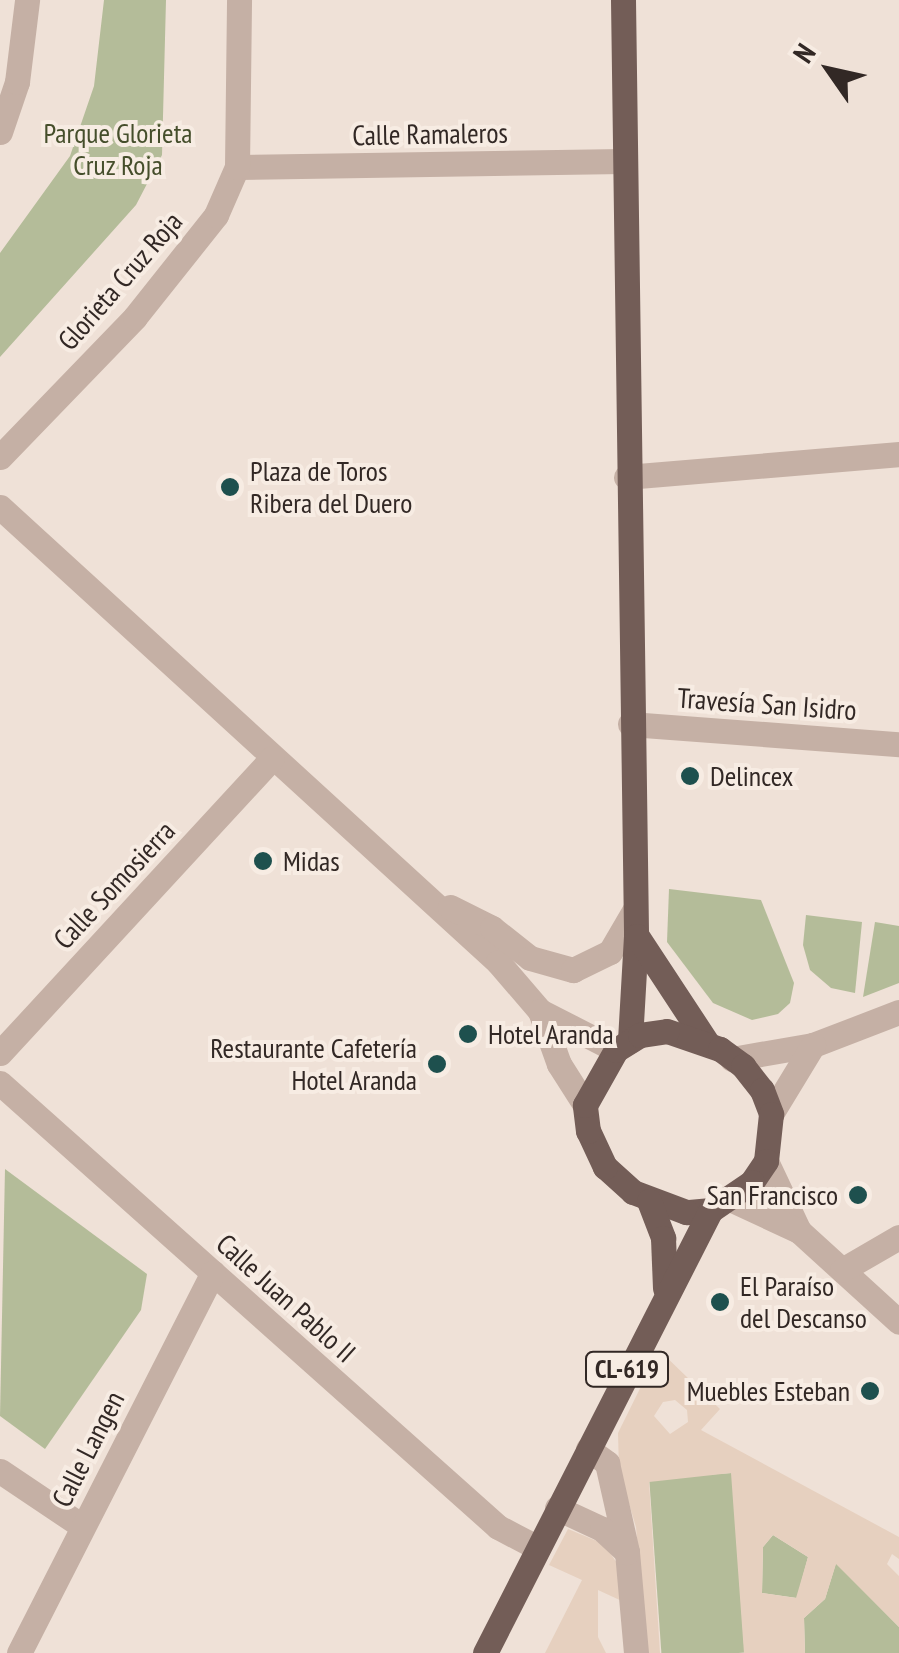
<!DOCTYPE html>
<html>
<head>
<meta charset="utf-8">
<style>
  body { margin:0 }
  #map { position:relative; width:899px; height:1653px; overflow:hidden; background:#efe1d7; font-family:"PT Sans Narrow",sans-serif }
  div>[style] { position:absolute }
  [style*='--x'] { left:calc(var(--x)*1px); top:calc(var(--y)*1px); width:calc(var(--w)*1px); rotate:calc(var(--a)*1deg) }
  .green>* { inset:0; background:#b4bc99; transform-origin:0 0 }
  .plaza>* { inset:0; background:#e6d0bf }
  .minor>* { height:25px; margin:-12.5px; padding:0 12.5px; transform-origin:12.5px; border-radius:12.5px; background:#c5b0a5 }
  .major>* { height:25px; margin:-12.5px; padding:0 12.5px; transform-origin:12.5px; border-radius:12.5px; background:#735d57 }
  .dots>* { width:28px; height:28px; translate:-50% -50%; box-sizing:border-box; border:5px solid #f7ece3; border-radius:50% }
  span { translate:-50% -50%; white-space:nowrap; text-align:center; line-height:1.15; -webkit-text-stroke:8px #f7ece3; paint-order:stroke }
  .shield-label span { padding:2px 8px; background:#f7ece3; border:2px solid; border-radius:8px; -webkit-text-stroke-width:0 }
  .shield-label { font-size:25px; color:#322825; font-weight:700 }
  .park-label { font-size:28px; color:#454e2b }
  .street-label { font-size:28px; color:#322825 }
  .poi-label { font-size:28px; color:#322825 }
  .left { translate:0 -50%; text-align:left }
  .right { translate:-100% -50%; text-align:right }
  .north { position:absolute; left:779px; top:20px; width:100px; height:100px; -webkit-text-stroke:8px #f7ece3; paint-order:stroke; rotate:304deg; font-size:28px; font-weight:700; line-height:40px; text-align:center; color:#322825 }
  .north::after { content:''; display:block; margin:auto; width:35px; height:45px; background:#322825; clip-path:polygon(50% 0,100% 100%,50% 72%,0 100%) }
</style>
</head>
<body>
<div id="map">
  <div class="green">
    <div style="clip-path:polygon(104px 0,166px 0,162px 155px,136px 205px,0 357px,0 253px,70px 156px,94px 86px)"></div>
    <div style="clip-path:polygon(669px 889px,761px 900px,794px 983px,790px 1003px,778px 1014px,752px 1020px,713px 1003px,667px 942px)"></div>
    <div style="clip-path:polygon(806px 915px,862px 922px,855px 993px,831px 988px,810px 970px,803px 945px)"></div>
    <div style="clip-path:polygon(875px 922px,899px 926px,899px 983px,863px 997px)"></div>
    <div style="clip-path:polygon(5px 1169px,147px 1274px,141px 1310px,45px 1449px,0 1416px)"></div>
    <div style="left:732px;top:1473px;width:180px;height:83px;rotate:86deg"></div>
    <div style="clip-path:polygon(773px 1535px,808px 1557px,797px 1598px,762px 1593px,763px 1547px)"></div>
    <div style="clip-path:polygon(836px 1563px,899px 1627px,899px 1653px,805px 1653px,804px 1618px,825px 1599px)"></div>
  </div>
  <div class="plaza">
    <div style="clip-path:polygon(evenodd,659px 1350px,720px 1409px,701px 1430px,899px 1537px,899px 1559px,892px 1554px,887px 1564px,899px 1576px,899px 1627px,836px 1564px,825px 1599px,804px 1618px,805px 1653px,744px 1653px,731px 1473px,649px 1482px,660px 1653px,647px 1653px,636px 1527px,619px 1470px,618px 1433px,659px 1350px,675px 1400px,687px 1410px,688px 1422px,670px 1434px,654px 1416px,663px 1402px,675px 1400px,659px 1350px,773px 1535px,808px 1557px,796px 1598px,762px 1593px,763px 1547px,773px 1535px)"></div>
    <div style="clip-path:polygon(568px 1529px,604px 1544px,619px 1566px,624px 1602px,598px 1590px,598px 1637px,606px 1653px,545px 1653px,582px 1580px,549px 1565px)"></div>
  </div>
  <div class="minor">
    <div style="--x:0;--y:132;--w:53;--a:-71.2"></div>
    <div style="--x:17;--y:82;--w:83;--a:-83"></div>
    <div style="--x:237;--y:167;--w:386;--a:-0.9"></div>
    <div style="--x:0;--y:457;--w:194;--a:-46"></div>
    <div style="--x:135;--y:317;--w:130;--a:-51.5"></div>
    <div style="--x:216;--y:215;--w:52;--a:-66.4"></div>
    <div style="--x:237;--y:167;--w:167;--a:-89.3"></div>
    <div style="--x:626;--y:477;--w:274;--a:-4.8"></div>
    <div style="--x:0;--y:507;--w:675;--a:42.42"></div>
    <div style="--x:498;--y:962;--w:65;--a:49.4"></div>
    <div style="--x:540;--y:1011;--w:56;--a:70.3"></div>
    <div style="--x:559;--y:1064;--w:49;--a:57.6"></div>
    <div style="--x:630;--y:724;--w:270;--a:4.3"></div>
    <div style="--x:450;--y:907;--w:47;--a:26.6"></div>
    <div style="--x:492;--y:928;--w:48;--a:38.3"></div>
    <div style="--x:530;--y:958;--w:45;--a:15.6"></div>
    <div style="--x:573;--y:970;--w:41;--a:-25.9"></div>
    <div style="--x:610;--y:952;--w:48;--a:-59.7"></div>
    <div style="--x:540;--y:1011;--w:85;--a:27.2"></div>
    <div style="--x:0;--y:1053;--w:401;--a:-47.3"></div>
    <div style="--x:732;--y:1059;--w:82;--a:-9.8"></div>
    <div style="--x:813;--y:1045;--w:92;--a:-21"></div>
    <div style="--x:0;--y:1083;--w:667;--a:41.72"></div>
    <div style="--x:498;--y:1527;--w:45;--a:27.7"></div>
    <div style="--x:771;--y:1114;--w:81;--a:-58.7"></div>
    <div style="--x:766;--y:1161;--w:77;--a:64.8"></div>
    <div style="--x:799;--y:1231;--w:135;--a:42.3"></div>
    <div style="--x:732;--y:1200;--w:74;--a:24.8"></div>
    <div style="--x:842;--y:1270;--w:66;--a:-30.1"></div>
    <div style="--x:588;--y:1449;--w:24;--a:36"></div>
    <div style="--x:607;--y:1463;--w:91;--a:77.3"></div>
    <div style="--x:627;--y:1552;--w:101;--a:84.9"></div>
    <div style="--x:0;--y:1471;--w:99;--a:33.9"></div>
    <div style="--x:557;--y:1508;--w:50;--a:25"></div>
    <div style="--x:602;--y:1529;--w:34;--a:43"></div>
    <div style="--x:19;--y:1653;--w:427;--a:-63"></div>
  </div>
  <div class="major">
    <div style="--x:623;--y:0;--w:936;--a:89.2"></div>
    <div style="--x:636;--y:936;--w:105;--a:93.3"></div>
    <div style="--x:637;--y:936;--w:129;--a:56.7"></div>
    <div style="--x:667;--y:1031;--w:56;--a:18.8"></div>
    <div style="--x:720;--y:1049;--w:29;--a:36"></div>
    <div style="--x:743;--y:1066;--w:31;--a:52"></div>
    <div style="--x:762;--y:1090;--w:26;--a:69"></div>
    <div style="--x:771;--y:1114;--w:47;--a:96.1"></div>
    <div style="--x:766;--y:1161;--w:25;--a:124"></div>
    <div style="--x:752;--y:1182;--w:50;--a:145.7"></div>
    <div style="--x:711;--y:1210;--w:25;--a:175"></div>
    <div style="--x:686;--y:1212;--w:57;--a:-159.3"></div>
    <div style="--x:633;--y:1192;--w:38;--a:-138"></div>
    <div style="--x:605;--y:1167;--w:40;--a:-115"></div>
    <div style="--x:588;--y:1131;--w:26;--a:-97"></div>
    <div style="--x:585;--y:1105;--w:63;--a:-60.6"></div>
    <div style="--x:616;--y:1050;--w:28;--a:-32"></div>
    <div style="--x:640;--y:1035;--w:27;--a:-8"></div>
    <div style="--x:649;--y:1201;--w:40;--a:69"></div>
    <div style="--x:663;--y:1238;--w:50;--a:87.7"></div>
    <div style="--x:485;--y:1653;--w:497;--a:-63"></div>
  </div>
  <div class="dots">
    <div style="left:230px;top:487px;background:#1e504e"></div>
    <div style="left:690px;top:776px;background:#1e504e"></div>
    <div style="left:263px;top:861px;background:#1e504e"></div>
    <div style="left:468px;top:1034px;background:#1e504e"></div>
    <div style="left:437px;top:1064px;background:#1e504e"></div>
    <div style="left:858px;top:1195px;background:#1e504e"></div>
    <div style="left:720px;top:1302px;background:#1e504e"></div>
    <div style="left:870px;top:1391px;background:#1e504e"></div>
  </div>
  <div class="shield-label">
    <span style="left:627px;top:1369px">CL-619</span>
  </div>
  <div class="park-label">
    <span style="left:118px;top:149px">Parque Glorieta<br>Cruz Roja</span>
  </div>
  <div class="street-label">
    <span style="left:430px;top:134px;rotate:-1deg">Calle Ramaleros</span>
    <span style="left:120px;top:281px;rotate:-49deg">Glorieta Cruz Roja</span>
    <span style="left:767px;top:704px;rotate:4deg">Travesía San Isidro</span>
    <span style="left:114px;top:885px;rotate:-47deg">Calle Somosierra</span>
    <span style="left:286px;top:1298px;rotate:42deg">Calle Juan Pablo II</span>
    <span style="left:88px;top:1449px;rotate:-63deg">Calle Langen</span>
  </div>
  <div class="poi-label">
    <span class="left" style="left:250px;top:487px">Plaza de Toros<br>Ribera del Duero</span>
    <span class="left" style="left:710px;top:776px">Delincex</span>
    <span class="left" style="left:283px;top:861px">Midas</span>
    <span class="left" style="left:488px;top:1034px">Hotel Aranda</span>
    <span class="right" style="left:417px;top:1064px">Restaurante Cafetería<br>Hotel Aranda</span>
    <span class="right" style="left:838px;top:1195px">San Francisco</span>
    <span class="left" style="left:740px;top:1302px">El Paraíso<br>del Descanso</span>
    <span class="right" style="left:850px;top:1391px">Muebles Esteban</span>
  </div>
  <div class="north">N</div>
</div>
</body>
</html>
